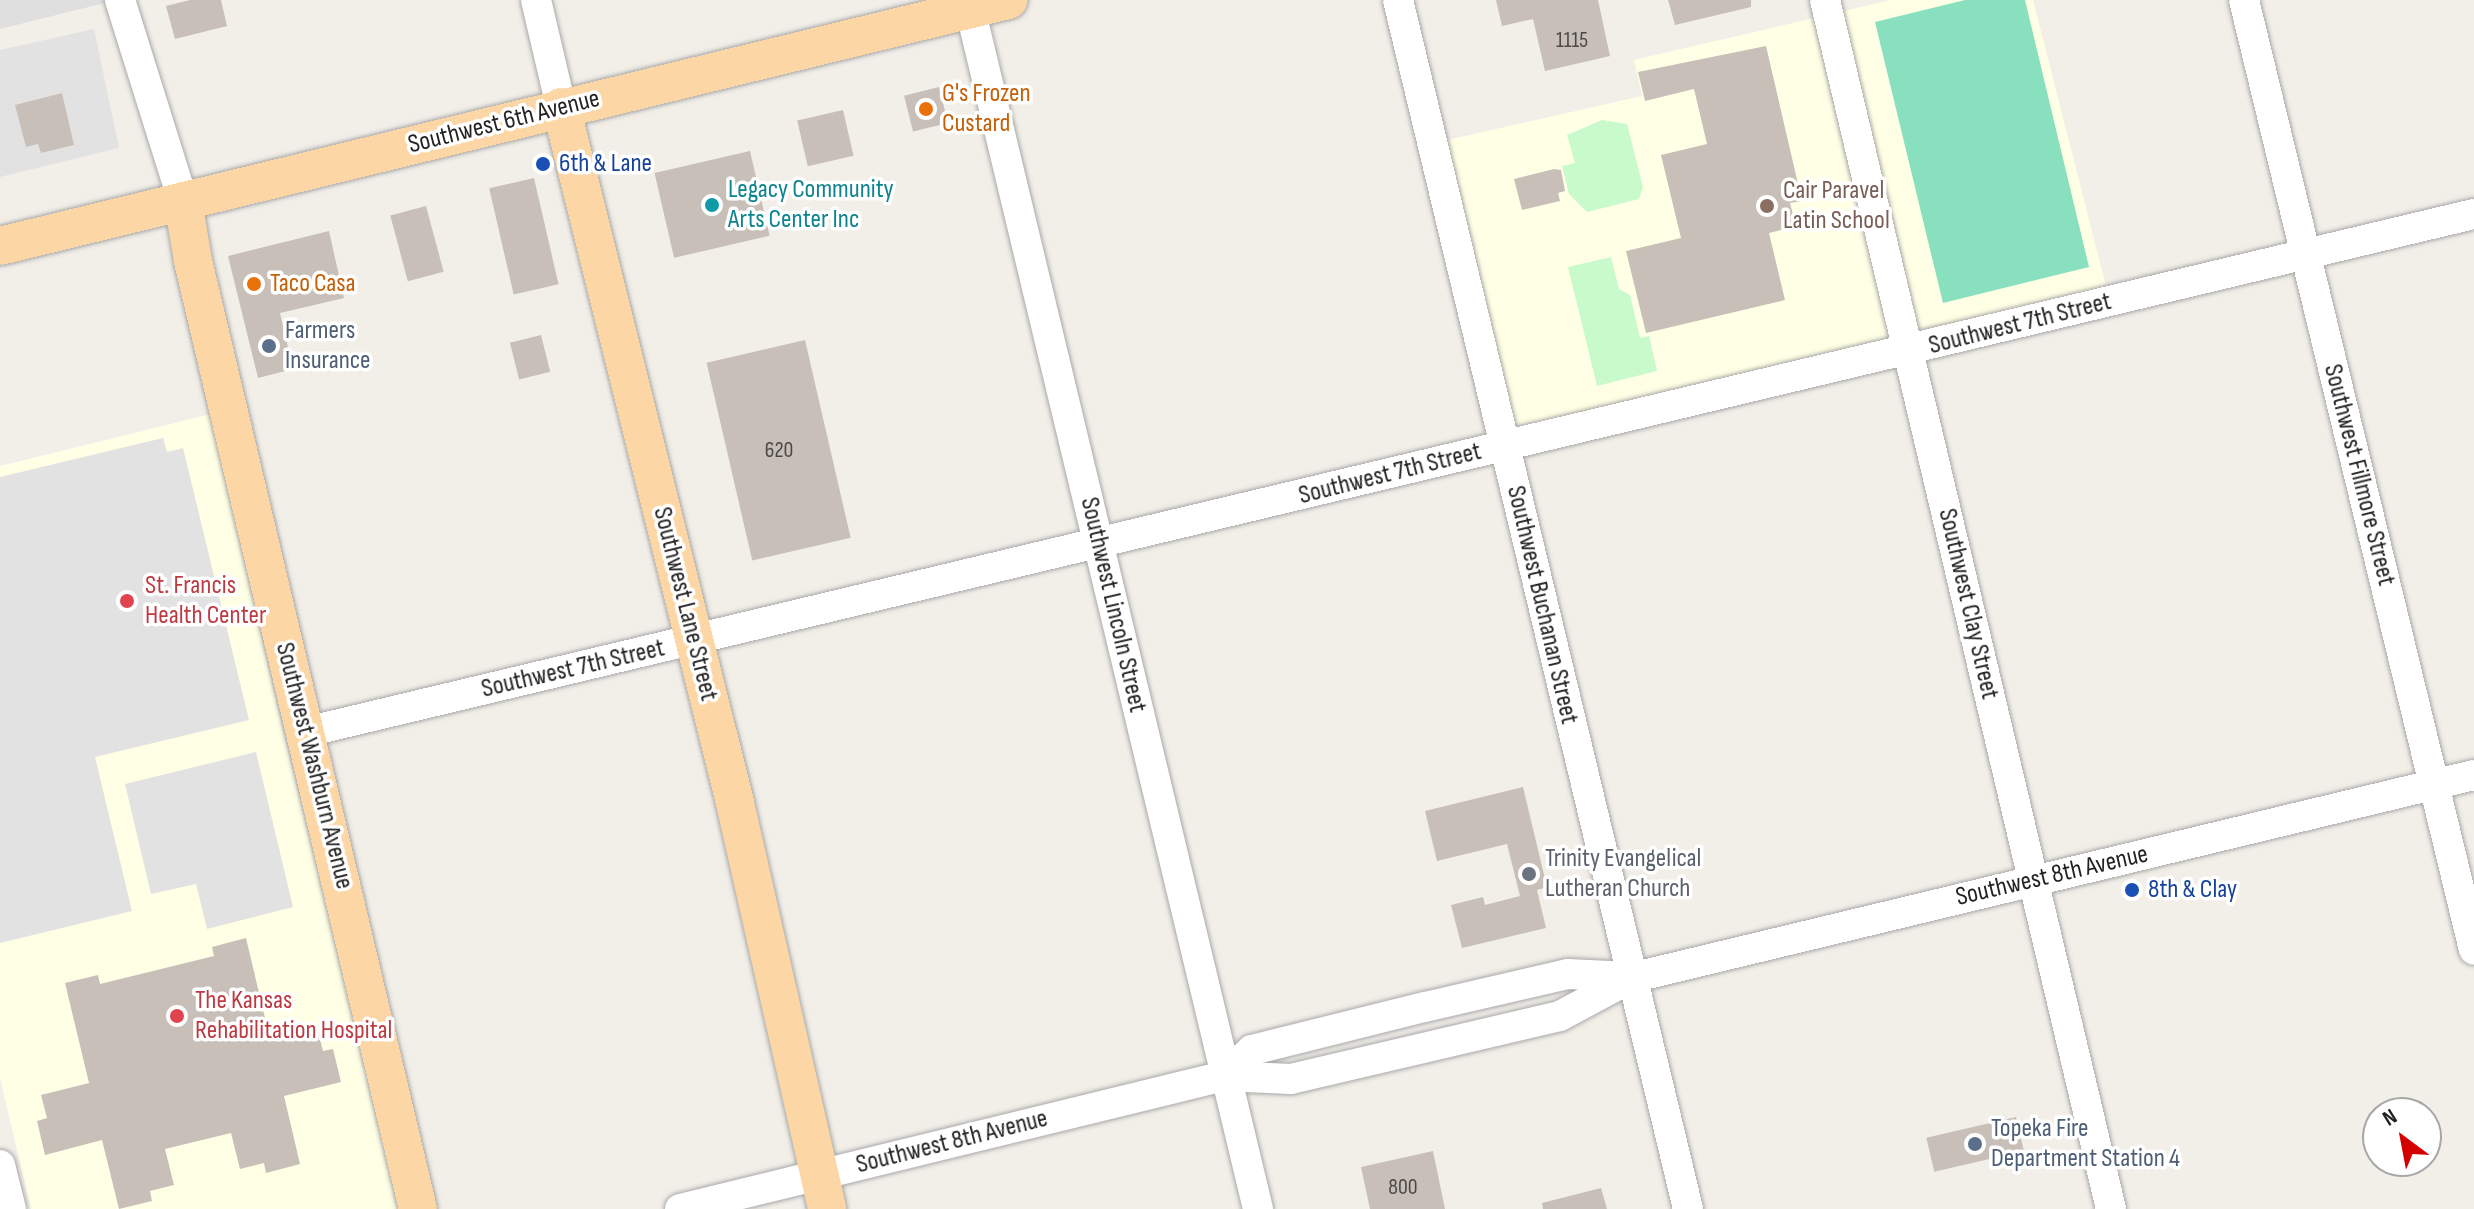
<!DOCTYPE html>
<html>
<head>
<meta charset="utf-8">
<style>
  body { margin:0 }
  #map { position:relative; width:2474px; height:1209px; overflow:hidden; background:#f2efe9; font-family:"Sofia Sans Condensed",sans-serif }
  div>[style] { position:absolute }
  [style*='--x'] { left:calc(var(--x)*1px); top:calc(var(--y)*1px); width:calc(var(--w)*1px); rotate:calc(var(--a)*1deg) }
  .residential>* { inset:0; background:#e0dfdf }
  .education>* { inset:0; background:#ffffe5 }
  .park>* { inset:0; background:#c8facc }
  .pitch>* { inset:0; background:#88e0be }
  .parking>* { inset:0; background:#e2e2e2 }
  .building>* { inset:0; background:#c7bfb8; transform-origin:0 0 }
  .roads { filter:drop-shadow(0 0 2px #a9a9a9) drop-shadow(0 0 2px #a9a9a9) }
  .minor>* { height:30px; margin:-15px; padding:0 15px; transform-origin:15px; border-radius:15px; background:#fff }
  .major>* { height:38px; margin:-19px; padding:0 19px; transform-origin:19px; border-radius:19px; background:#fcd6a4 }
  .dots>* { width:22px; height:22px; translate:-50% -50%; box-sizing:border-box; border:4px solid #fff; border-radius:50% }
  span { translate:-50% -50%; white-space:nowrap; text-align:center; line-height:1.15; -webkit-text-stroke:7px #fff; paint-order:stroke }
  .number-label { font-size:22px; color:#4b4948 }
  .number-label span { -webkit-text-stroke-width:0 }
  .food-label { font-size:26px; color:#c56008 }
  .left { translate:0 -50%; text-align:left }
  .street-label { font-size:26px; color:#222 }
  .transit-label { font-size:26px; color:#164399 }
  .culture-label { font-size:26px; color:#0d838f }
  .education-label { font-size:26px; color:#785e54 }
  .service-label { font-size:26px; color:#4e5e75 }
  .health-label { font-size:26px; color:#be3a42 }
  .worship-label { font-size:26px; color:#5b616d }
  .north { position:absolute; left:2362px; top:1097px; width:80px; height:80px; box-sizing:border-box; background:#fff; border:2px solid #a7a7a7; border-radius:50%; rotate:328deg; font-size:22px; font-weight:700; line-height:32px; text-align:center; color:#222 }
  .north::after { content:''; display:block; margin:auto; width:28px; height:36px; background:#d40000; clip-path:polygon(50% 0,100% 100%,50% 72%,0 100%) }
</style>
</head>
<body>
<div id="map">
  <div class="residential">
    <div style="clip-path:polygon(0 0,117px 0,0 29px)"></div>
  </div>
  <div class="education">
    <div style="clip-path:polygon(1891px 0,2033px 0,2110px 302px,1506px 446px,1434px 143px,1642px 96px,1634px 60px)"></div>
    <div style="clip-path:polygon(211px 414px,284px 737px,403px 1209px,31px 1209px,0 1078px,0 466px)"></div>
  </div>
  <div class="park">
    <div style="clip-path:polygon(1602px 120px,1627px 124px,1643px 187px,1639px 199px,1587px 212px,1569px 194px,1562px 166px,1575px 163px,1567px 135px)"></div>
    <div style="clip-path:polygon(1611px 257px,1619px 289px,1630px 295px,1640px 338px,1649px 336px,1657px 371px,1597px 386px,1568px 267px)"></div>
  </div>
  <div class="pitch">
    <div style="clip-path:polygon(1965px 0,2025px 0,2089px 267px,1943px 303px,1875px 22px)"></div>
  </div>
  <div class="parking">
    <div style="clip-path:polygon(evenodd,94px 29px,119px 148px,0 177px,0 50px,94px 29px,61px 93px,74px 145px,41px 153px,38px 144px,26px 147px,16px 105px,61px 93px)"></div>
    <div style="clip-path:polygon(163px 438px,167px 452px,183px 448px,249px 720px,95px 757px,132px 911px,0 943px,0 477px)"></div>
    <div style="clip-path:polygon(256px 752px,293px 907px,207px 929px,196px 884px,151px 894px,125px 784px)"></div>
  </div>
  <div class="building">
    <div style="clip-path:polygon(190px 0,221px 0,227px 26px,175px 39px,166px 6px)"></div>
    <div style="clip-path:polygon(1496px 0,1598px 0,1610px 56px,1545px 71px,1533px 19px,1502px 26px)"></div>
    <div style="clip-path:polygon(1668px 0,1751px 0,1751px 7px,1675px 25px)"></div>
    <div style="clip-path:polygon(1766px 46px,1802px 201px,1790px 203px,1796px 226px,1769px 233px,1785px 300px,1646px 333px,1626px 251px,1681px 238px,1661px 155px,1707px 144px,1694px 89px,1645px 101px,1638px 72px)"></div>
    <div style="left:939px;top:87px;width:37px;height:36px;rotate:76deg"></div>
    <div style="clip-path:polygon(62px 93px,74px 145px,41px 153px,38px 144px,26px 147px,15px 105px)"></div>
    <div style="left:843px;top:110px;width:47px;height:47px;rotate:77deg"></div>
    <div style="left:750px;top:151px;width:87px;height:98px;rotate:77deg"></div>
    <div style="clip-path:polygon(1554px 169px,1561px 170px,1565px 191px,1558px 193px,1560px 201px,1522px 210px,1514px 179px)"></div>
    <div style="left:534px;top:178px;width:109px;height:46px;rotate:77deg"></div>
    <div style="left:426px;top:206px;width:68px;height:37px;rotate:75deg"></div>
    <div style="clip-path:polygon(329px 231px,344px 298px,280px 313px,293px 369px,258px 378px,228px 256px)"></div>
    <div style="left:541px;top:335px;width:38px;height:32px;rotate:76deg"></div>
    <div style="left:805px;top:340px;width:203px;height:101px;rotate:77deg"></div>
    <div style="clip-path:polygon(1523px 787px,1547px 887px,1537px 890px,1546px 928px,1462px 948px,1451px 905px,1483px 897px,1485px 905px,1520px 896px,1507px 844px,1437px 861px,1425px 811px)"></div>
    <div style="clip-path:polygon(246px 938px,270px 1039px,317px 1028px,323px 1051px,333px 1049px,341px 1082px,284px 1096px,300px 1164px,266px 1173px,264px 1163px,240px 1169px,231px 1133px,165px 1149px,174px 1185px,150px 1191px,152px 1201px,119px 1209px,102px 1140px,45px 1155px,37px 1121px,47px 1118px,41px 1095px,89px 1083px,65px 983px,98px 975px,100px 984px,214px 956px,212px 947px)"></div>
    <div style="left:2016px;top:1117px;width:35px;height:92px;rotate:77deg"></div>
    <div style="clip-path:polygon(1433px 1151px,1445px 1209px,1370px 1209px,1361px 1167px)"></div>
    <div style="clip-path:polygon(1601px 1188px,1607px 1209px,1543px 1209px,1542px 1203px)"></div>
  </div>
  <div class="roads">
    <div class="minor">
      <div style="--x:120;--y:0;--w:211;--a:72.6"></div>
      <div style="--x:536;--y:0;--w:110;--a:76.8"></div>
      <div style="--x:968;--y:0;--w:1243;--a:76.51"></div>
      <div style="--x:1398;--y:0;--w:1243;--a:76.51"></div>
      <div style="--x:1825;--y:0;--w:1242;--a:76.69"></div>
      <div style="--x:2244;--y:0;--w:977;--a:76.39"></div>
      <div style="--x:306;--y:732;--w:2229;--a:-13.44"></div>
      <div style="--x:1224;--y:1076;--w:38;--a:-43"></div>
      <div style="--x:1252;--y:1050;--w:178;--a:-14"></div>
      <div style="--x:1425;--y:1007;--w:147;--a:-13"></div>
      <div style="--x:1568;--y:974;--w:62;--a:2.8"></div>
      <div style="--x:0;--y:1165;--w:45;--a:76"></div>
      <div style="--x:680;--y:1209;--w:560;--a:-13.74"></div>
      <div style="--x:1224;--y:1076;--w:67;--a:2.6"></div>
      <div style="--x:1291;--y:1079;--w:276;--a:-13.2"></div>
      <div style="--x:1560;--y:1016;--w:81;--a:-28.2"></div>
      <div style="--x:1631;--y:978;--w:867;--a:-13.54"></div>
    </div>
    <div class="major">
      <div style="--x:561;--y:107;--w:717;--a:75.96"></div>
      <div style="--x:735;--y:803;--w:416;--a:77.2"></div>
      <div style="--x:183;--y:201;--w:61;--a:80.5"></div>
      <div style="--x:193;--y:261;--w:974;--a:76.65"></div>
      <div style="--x:0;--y:246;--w:1038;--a:-13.71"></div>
    </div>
  </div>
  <div class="dots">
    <div style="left:926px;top:109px;background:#e8710a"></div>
    <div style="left:543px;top:164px;background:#1a4fb4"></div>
    <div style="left:712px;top:205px;background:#0f9aa8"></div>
    <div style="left:1767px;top:206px;background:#8d6e63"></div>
    <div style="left:254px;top:284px;background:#e8710a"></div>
    <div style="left:269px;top:346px;background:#5c6f8a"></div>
    <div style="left:127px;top:601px;background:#e0444e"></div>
    <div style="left:1529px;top:874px;background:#6b7280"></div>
    <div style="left:2132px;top:890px;background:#1a4fb4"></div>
    <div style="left:177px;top:1016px;background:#e0444e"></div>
    <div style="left:1975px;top:1144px;background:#5c6f8a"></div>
  </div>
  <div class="number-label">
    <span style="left:1572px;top:41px">1115</span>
    <span style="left:779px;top:451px">620</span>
    <span style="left:1403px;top:1188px">800</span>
  </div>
  <div class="food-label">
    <span class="left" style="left:942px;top:109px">G's Frozen<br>Custard</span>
    <span class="left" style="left:270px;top:284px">Taco Casa</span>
  </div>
  <div class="street-label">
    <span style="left:504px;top:122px;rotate:-14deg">Southwest 6th Avenue</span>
    <span style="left:2020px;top:324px;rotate:-14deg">Southwest 7th Street</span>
    <span style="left:1390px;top:474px;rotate:-14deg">Southwest 7th Street</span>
    <span style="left:2359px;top:475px;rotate:76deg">Southwest Fillmore Street</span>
    <span style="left:685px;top:604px;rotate:76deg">Southwest Lane Street</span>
    <span style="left:1968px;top:604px;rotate:77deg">Southwest Clay Street</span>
    <span style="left:1113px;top:605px;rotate:77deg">Southwest Lincoln Street</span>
    <span style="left:1542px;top:605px;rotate:77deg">Southwest Buchanan Street</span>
    <span style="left:573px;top:669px;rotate:-13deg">Southwest 7th Street</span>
    <span style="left:314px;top:766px;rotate:76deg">Southwest Washburn Avenue</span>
    <span style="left:2052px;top:876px;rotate:-13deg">Southwest 8th Avenue</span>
    <span style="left:952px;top:1142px;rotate:-14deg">Southwest 8th Avenue</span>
  </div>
  <div class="transit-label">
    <span class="left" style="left:559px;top:164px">6th &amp; Lane</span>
    <span class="left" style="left:2148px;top:890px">8th &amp; Clay</span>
  </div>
  <div class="culture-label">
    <span class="left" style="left:728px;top:205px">Legacy Community<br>Arts Center Inc</span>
  </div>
  <div class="education-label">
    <span class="left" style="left:1783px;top:206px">Cair Paravel<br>Latin School</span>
  </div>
  <div class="service-label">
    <span class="left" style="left:285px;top:346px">Farmers<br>Insurance</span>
    <span class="left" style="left:1991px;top:1144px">Topeka Fire<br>Department Station 4</span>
  </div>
  <div class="health-label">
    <span class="left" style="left:145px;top:601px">St. Francis<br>Health Center</span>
    <span class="left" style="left:195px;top:1016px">The Kansas<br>Rehabilitation Hospital</span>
  </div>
  <div class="worship-label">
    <span class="left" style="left:1545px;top:874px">Trinity Evangelical<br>Lutheran Church</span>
  </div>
  <div class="north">N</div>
</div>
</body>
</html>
